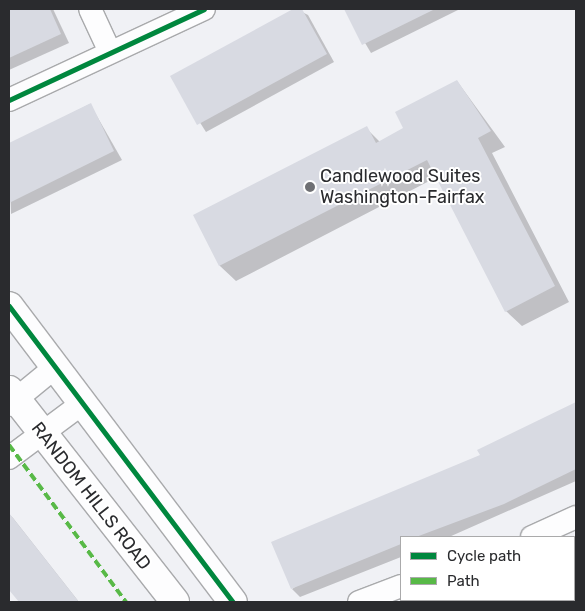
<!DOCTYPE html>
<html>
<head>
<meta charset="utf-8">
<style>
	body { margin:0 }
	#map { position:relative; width:585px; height:611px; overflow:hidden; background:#f0f1f5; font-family:Rubik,sans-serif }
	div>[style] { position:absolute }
	.shadow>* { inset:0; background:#0003 }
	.building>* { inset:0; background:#d8dae2 }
	.roads { filter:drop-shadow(1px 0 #a9aaac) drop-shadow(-1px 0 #a9aaac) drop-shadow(0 1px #a9aaac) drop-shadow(0 -1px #a9aaac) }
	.minor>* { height:22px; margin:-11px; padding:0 11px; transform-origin:11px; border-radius:11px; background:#fdfdfe }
	.tertiary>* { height:28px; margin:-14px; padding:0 14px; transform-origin:14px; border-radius:14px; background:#fdfdfe }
	.quiet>* { height:4px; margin-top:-2px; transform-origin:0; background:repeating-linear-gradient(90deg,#58b947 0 8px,transparent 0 12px) }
	.cycleway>* { height:5px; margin:-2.5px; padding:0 2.5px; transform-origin:2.5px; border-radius:2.5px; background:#00873e }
	.dots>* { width:14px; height:14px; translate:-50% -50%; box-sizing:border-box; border:2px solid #fff; border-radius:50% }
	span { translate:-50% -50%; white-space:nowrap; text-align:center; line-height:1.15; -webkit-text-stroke:4px #fff; paint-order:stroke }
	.poi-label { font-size:18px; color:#2a2b2e }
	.left { translate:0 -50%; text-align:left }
	.street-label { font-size:18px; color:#2a2b2e }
	.frame { position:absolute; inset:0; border:10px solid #2a2b2e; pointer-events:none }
	.legend { position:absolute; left:400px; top:536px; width:175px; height:65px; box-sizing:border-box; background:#fff; border:1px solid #aaaaab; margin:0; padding:6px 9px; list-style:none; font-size:15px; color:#2a2b2e }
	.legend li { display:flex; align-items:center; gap:10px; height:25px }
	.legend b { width:25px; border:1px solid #aaaaab }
</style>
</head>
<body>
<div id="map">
	<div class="shadow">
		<i style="clip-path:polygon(14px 9px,53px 9px,69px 43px,9px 70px,9px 11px)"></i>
		<i style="clip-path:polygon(296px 9px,308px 15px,334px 62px,206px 132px,171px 77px)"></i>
		<i style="clip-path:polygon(345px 9px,460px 9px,371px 53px)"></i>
		<i style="clip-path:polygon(457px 81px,505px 147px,492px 153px,569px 302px,522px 326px,506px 311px,437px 177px,236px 281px,220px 266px,195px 216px,366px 128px,380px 142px,405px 129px)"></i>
		<i style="clip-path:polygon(90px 104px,122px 160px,11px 214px,9px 145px)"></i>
		<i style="clip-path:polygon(576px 404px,576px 481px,449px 537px,401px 537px,401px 557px,300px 597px,292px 589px,481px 455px,479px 451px)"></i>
		<i style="clip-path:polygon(9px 514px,13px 518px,79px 602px,20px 602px,9px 588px)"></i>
		<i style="clip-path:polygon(576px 554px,576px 602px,533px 602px,574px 600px)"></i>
	</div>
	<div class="building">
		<i style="clip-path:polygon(9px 9px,50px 9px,61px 34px,9px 58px)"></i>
		<i style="clip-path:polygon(293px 9px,302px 9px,327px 54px,197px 125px,170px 76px)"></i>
		<i style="clip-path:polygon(344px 9px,435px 9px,362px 45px)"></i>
		<i style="clip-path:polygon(457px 80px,491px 131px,478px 138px,555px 286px,505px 312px,427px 160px,219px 266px,193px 215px,367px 126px,376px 143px,403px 128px,395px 112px)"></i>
		<i style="clip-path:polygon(91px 103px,114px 151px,9px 203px,9px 143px)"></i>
		<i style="clip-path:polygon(576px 402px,576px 469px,504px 504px,416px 537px,401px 537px,401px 544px,291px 589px,271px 542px,480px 455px,477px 450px)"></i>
		<i style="clip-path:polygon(9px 513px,79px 602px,19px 602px,9px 590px)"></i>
	</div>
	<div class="roads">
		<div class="minor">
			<i style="left:90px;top:9px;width:47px;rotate:65.1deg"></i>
			<i style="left:9px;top:100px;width:215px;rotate:-25deg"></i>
			<i style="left:9px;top:405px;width:58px;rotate:-39.4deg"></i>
			<i style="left:9px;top:458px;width:89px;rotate:-36.7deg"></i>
			<i style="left:532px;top:537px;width:48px;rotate:-24.4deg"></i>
			<i style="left:428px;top:600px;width:3px;rotate:45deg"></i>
			<i style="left:359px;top:602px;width:45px;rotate:-20.9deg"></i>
		</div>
		<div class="tertiary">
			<i style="left:9px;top:306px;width:371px;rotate:52.9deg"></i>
			<i style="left:9px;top:390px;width:269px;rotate:51.9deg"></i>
		</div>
	</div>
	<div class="quiet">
		<i style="left:9px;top:445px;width:196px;rotate:53.3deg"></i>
	</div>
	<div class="cycleway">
		<i style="left:9px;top:100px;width:215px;rotate:-25deg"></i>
		<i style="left:9px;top:306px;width:371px;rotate:52.9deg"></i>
	</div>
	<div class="dots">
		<i style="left:310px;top:187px;background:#6f7074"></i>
	</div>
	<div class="poi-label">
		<span class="left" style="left:320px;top:187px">Candlewood Suites<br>Washington-Fairfax</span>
	</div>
	<div class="street-label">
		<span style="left:91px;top:496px;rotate:52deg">RANDOM HILLS ROAD</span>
	</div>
	<div class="frame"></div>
	<ul class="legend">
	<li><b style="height:6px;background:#00873e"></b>Cycle path</li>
	<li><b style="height:6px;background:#58b947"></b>Path</li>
	</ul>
</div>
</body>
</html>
